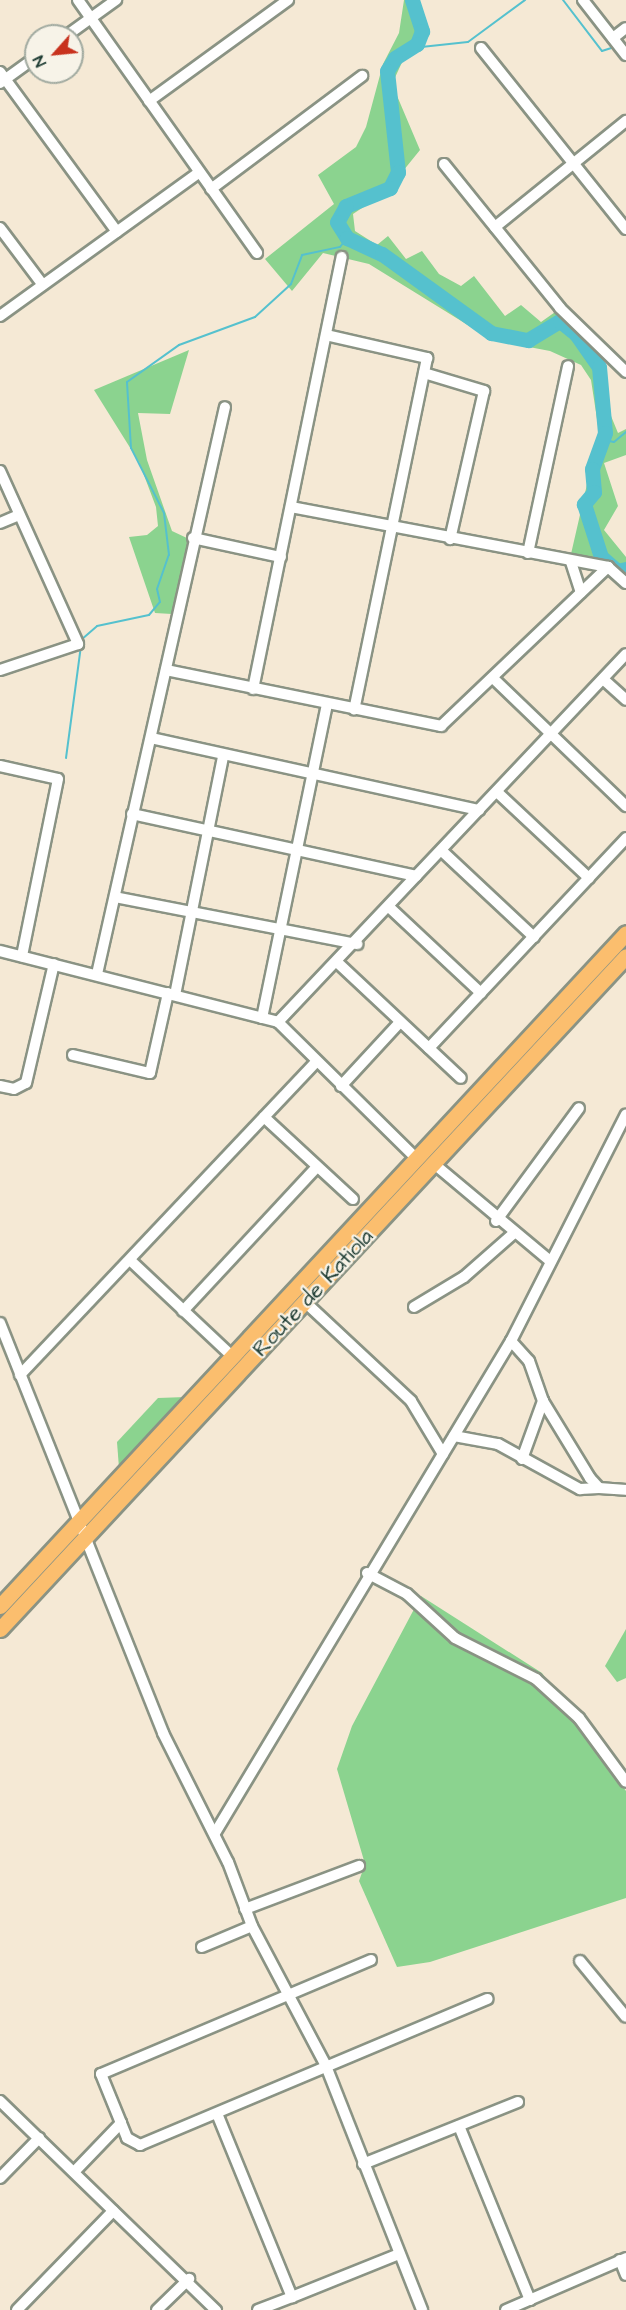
<!DOCTYPE html>
<html>
<head>
<meta charset="utf-8">
<style>
	body { margin:0 }
	#map { position:relative; width:626px; height:2310px; overflow:hidden; background:#f5e9d5; font-family:"Architects Daughter",sans-serif }
	div>[style] { position:absolute }
	.green>* { inset:0; background:#8bd38f }
	.stream>* { height:2px; margin:-1px; padding:0 1px; transform-origin:1px; border-radius:1px; background:#55c1ce }
	.river>* { height:15px; margin:-7.5px; padding:0 7.5px; transform-origin:7.5px; border-radius:7.5px; background:#55c1ce }
	.roads { filter:drop-shadow(2px 0 #8a9384) drop-shadow(-2px 0 #8a9384) drop-shadow(0 2px #8a9384) drop-shadow(0 -2px #8a9384) }
	.minor>* { height:10px; margin:-5px; padding:0 5px; transform-origin:5px; border-radius:5px; background:#fff }
	.highway>* { height:15px; margin:-7.5px; padding:0 7.5px; transform-origin:7.5px; border-radius:7.5px; background:#fbbe6e }
	span { translate:-50% -50%; white-space:nowrap; text-align:center; line-height:1.15; -webkit-text-stroke:4.5px #f7f3e8; paint-order:stroke }
	.street-label { font-size:22px; color:#1f3d34 }
	.north { position:absolute; left:24px; top:24px; width:60px; height:60px; box-sizing:border-box; background:#f7f3e8; border:2px solid #a1aaa0; border-radius:50%; rotate:243deg; font-size:16px; font-weight:700; line-height:24px; text-align:center; color:#1f3d34 }
	.north::after { content:''; display:block; margin:auto; width:21px; height:27px; background:#c8321e; clip-path:polygon(50% 0,100% 100%,50% 72%,0 100%) }
</style>
</head>
<body>
<div id="map">
	<div class="green">
		<i style="clip-path:polygon(404px 0,417px 0,423px 17px,392px 84px,420px 150px,386px 192px,353px 214px,355px 231px,377px 245px,388px 236px,406px 259px,422px 251px,439px 274px,461px 286px,474px 276px,505px 316px,521px 305px,541px 322px,558px 310px,604px 358px,611px 416px,618px 433px,626px 429px,626px 455px,604px 463px,618px 506px,604px 530px,626px 557px,626px 577px,614px 567px,571px 554px,599px 432px,591px 380px,581px 365px,550px 351px,492px 340px,369px 264px,323px 253px,292px 291px,265px 259px,334px 204px,318px 175px,356px 147px,366px 127px,383px 64px,399px 33px)"></i>
		<i style="clip-path:polygon(189px 350px,170px 414px,138px 413px,147px 460px,172px 531px,189px 539px,172px 614px,155px 613px,129px 537px,147px 535px,158px 526px,156px 507px,139px 462px,94px 390px)"></i>
		<i style="clip-path:polygon(186px 1397px,119px 1468px,117px 1442px,158px 1398px)"></i>
		<i style="clip-path:polygon(421px 1596px,542px 1673px,626px 1791px,626px 1898px,430px 1962px,397px 1967px,359px 1881px,365px 1864px,337px 1769px,352px 1726px)"></i>
		<i style="clip-path:polygon(626px 1629px,626px 1678px,617px 1682px,605px 1666px)"></i>
	</div>
	<div class="stream">
		<i style="left:563px;top:0;width:64px;rotate:52.6deg"></i>
		<i style="left:602px;top:51px;width:13px;rotate:-18deg"></i>
		<i style="left:412px;top:48px;width:56px;rotate:-6.1deg"></i>
		<i style="left:468px;top:42px;width:71px;rotate:-36.4deg"></i>
		<i style="left:605px;top:440px;width:9px;rotate:13deg"></i>
		<i style="left:614px;top:442px;width:16px;rotate:-40deg"></i>
		<i style="left:81px;top:640px;width:21px;rotate:-41deg"></i>
		<i style="left:97px;top:626px;width:53px;rotate:-11.9deg"></i>
		<i style="left:149px;top:615px;width:17px;rotate:-50deg"></i>
		<i style="left:160px;top:602px;width:13px;rotate:-103deg"></i>
		<i style="left:157px;top:589px;width:36px;rotate:-71deg"></i>
		<i style="left:169px;top:555px;width:42px;rotate:-96.8deg"></i>
		<i style="left:164px;top:513px;width:73px;rotate:-116.9deg"></i>
		<i style="left:131px;top:448px;width:66px;rotate:-93.5deg"></i>
		<i style="left:127px;top:382px;width:64px;rotate:-35.4deg"></i>
		<i style="left:179px;top:345px;width:81px;rotate:-20.2deg"></i>
		<i style="left:255px;top:317px;width:49px;rotate:-42.5deg"></i>
		<i style="left:291px;top:284px;width:31px;rotate:-69deg"></i>
		<i style="left:302px;top:255px;width:39px;rotate:-12deg"></i>
		<i style="left:340px;top:247px;width:11px;rotate:-52deg"></i>
		<i style="left:66px;top:758px;width:114px;rotate:-82.4deg"></i>
	</div>
	<div class="river">
		<i style="left:412px;top:0;width:33px;rotate:72deg"></i>
		<i style="left:422px;top:31px;width:14px;rotate:111deg"></i>
		<i style="left:417px;top:44px;width:26px;rotate:148deg"></i>
		<i style="left:395px;top:58px;width:15px;rotate:122deg"></i>
		<i style="left:387px;top:71px;width:102px;rotate:83.8deg"></i>
		<i style="left:398px;top:172px;width:18px;rotate:117deg"></i>
		<i style="left:390px;top:188px;width:48px;rotate:157.8deg"></i>
		<i style="left:346px;top:206px;width:18px;rotate:119deg"></i>
		<i style="left:337px;top:222px;width:19px;rotate:58deg"></i>
		<i style="left:347px;top:238px;width:38px;rotate:25deg"></i>
		<i style="left:382px;top:254px;width:135px;rotate:35.9deg"></i>
		<i style="left:491px;top:333px;width:38px;rotate:11deg"></i>
		<i style="left:528px;top:340px;width:37px;rotate:-31deg"></i>
		<i style="left:560px;top:321px;width:21px;rotate:39deg"></i>
		<i style="left:576px;top:334px;width:40px;rotate:55.1deg"></i>
		<i style="left:599px;top:367px;width:66px;rotate:84.8deg"></i>
		<i style="left:605px;top:433px;width:38px;rotate:110deg"></i>
		<i style="left:592px;top:469px;width:23px;rotate:85deg"></i>
		<i style="left:594px;top:492px;width:16px;rotate:130deg"></i>
		<i style="left:584px;top:504px;width:56px;rotate:72.2deg"></i>
		<i style="left:601px;top:557px;width:21px;rotate:41deg"></i>
		<i style="left:617px;top:571px;width:9px;rotate:-13deg"></i>
	</div>
	<div class="roads">
		<div class="minor">
			<i style="left:78px;top:0;width:310px;rotate:54.7deg"></i>
			<i style="left:583px;top:0;width:70px;rotate:52deg"></i>
			<i style="left:66px;top:36px;width:62px;rotate:-35.8deg"></i>
			<i style="left:613px;top:38px;width:16px;rotate:-38deg"></i>
			<i style="left:481px;top:48px;width:232px;rotate:51.3deg"></i>
			<i style="left:0;top:72px;width:198px;rotate:53.8deg"></i>
			<i style="left:0;top:83px;width:44px;rotate:-35.8deg"></i>
			<i style="left:149px;top:101px;width:172px;rotate:-36deg"></i>
			<i style="left:444px;top:164px;width:185px;rotate:51.1deg"></i>
			<i style="left:560px;top:308px;width:92px;rotate:44.1deg"></i>
			<i style="left:211px;top:189px;width:189px;rotate:-36.8deg"></i>
			<i style="left:495px;top:227px;width:169px;rotate:-39deg"></i>
			<i style="left:0;top:228px;width:71px;rotate:53deg"></i>
			<i style="left:0;top:316px;width:246px;rotate:-35.8deg"></i>
			<i style="left:326px;top:335px;width:104px;rotate:12.8deg"></i>
			<i style="left:427px;top:358px;width:359px;rotate:101.7deg"></i>
			<i style="left:424px;top:373px;width:63px;rotate:16.7deg"></i>
			<i style="left:484px;top:391px;width:152px;rotate:102.9deg"></i>
			<i style="left:0;top:471px;width:190px;rotate:65.7deg"></i>
			<i style="left:78px;top:644px;width:82px;rotate:161.6deg"></i>
			<i style="left:291px;top:507px;width:323px;rotate:10.7deg"></i>
			<i style="left:608px;top:567px;width:24px;rotate:42deg"></i>
			<i style="left:0;top:523px;width:21px;rotate:-23deg"></i>
			<i style="left:193px;top:538px;width:90px;rotate:12.2deg"></i>
			<i style="left:528px;top:553px;width:191px;rotate:-77.9deg"></i>
			<i style="left:571px;top:562px;width:32px;rotate:72deg"></i>
			<i style="left:166px;top:670px;width:281px;rotate:11.5deg"></i>
			<i style="left:441px;top:726px;width:231px;rotate:-43.6deg"></i>
			<i style="left:603px;top:679px;width:31px;rotate:42deg"></i>
			<i style="left:495px;top:680px;width:182px;rotate:43.9deg"></i>
			<i style="left:253px;top:689px;width:441px;rotate:-78.4deg"></i>
			<i style="left:151px;top:738px;width:336px;rotate:12.4deg"></i>
			<i style="left:0;top:766px;width:59px;rotate:12.6deg"></i>
			<i style="left:58px;top:779px;width:181px;rotate:101.5deg"></i>
			<i style="left:497px;top:792px;width:126px;rotate:43.1deg"></i>
			<i style="left:132px;top:814px;width:291px;rotate:12.3deg"></i>
			<i style="left:442px;top:851px;width:126px;rotate:43.1deg"></i>
			<i style="left:115px;top:897px;width:247px;rotate:11deg"></i>
			<i style="left:389px;top:907px;width:126px;rotate:43.1deg"></i>
			<i style="left:0;top:951px;width:287px;rotate:14.3deg"></i>
			<i style="left:278px;top:1022px;width:194px;rotate:44.6deg"></i>
			<i style="left:338px;top:963px;width:168px;rotate:43.1deg"></i>
			<i style="left:97px;top:974px;width:581px;rotate:-77.28deg"></i>
			<i style="left:175px;top:995px;width:244px;rotate:-78.6deg"></i>
			<i style="left:262px;top:1018px;width:320px;rotate:-78.3deg"></i>
			<i style="left:278px;top:1022px;width:506px;rotate:-46.6deg"></i>
			<i style="left:429px;top:1048px;width:288px;rotate:-46.8deg"></i>
			<i style="left:73px;top:1055px;width:79px;rotate:13.2deg"></i>
			<i style="left:150px;top:1073px;width:82px;rotate:-77.3deg"></i>
			<i style="left:0;top:1086px;width:14px;rotate:12deg"></i>
			<i style="left:14px;top:1089px;width:13px;rotate:-27deg"></i>
			<i style="left:26px;top:1083px;width:122px;rotate:-76.8deg"></i>
			<i style="left:341px;top:1086px;width:87px;rotate:-47.3deg"></i>
			<i style="left:264px;top:1117px;width:121px;rotate:42.7deg"></i>
			<i style="left:433px;top:1163px;width:151px;rotate:39.9deg"></i>
			<i style="left:496px;top:1221px;width:140px;rotate:-53.7deg"></i>
			<i style="left:130px;top:1260px;width:140px;rotate:43.3deg"></i>
			<i style="left:305px;top:1302px;width:145px;rotate:43deg"></i>
			<i style="left:411px;top:1401px;width:62px;rotate:58.9deg"></i>
			<i style="left:414px;top:1307px;width:58px;rotate:-31deg"></i>
			<i style="left:464px;top:1277px;width:67px;rotate:-41.3deg"></i>
			<i style="left:183px;top:1311px;width:195px;rotate:-47.1deg"></i>
			<i style="left:0;top:1323px;width:441px;rotate:68.3deg"></i>
			<i style="left:163px;top:1733px;width:144px;rotate:63.3deg"></i>
			<i style="left:228px;top:1862px;width:68px;rotate:69.4deg"></i>
			<i style="left:252px;top:1926px;width:158px;rotate:62.1deg"></i>
			<i style="left:326px;top:2066px;width:262px;rotate:68.5deg"></i>
			<i style="left:511px;top:1341px;width:27px;rotate:48deg"></i>
			<i style="left:529px;top:1361px;width:42px;rotate:70.7deg"></i>
			<i style="left:543px;top:1401px;width:90px;rotate:58.6deg"></i>
			<i style="left:590px;top:1478px;width:13px;rotate:48deg"></i>
			<i style="left:599px;top:1488px;width:27px;rotate:4deg"></i>
			<i style="left:20px;top:1375px;width:431px;rotate:-46.6deg"></i>
			<i style="left:454px;top:1436px;width:45px;rotate:10.3deg"></i>
			<i style="left:498px;top:1444px;width:94px;rotate:28.8deg"></i>
			<i style="left:580px;top:1489px;width:19px;rotate:-3deg"></i>
			<i style="left:522px;top:1459px;width:62px;rotate:-70.1deg"></i>
			<i style="left:367px;top:1573px;width:45px;rotate:27.7deg"></i>
			<i style="left:407px;top:1594px;width:65px;rotate:42.5deg"></i>
			<i style="left:455px;top:1638px;width:91px;rotate:26.8deg"></i>
			<i style="left:536px;top:1679px;width:58px;rotate:42.2deg"></i>
			<i style="left:579px;top:1718px;width:79px;rotate:53.7deg"></i>
			<i style="left:215px;top:1833px;width:574px;rotate:-58.97deg"></i>
			<i style="left:511px;top:1341px;width:254px;rotate:-63.1deg"></i>
			<i style="left:245px;top:1909px;width:122px;rotate:-20.7deg"></i>
			<i style="left:202px;top:1947px;width:54px;rotate:-22.8deg"></i>
			<i style="left:580px;top:1961px;width:72px;rotate:50.6deg"></i>
			<i style="left:0;top:2101px;width:301px;rotate:44.1deg"></i>
			<i style="left:218px;top:2116px;width:196px;rotate:67.8deg"></i>
			<i style="left:292px;top:2297px;width:115px;rotate:-21.9deg"></i>
			<i style="left:121px;top:2123px;width:16px;rotate:68deg"></i>
			<i style="left:127px;top:2138px;width:15px;rotate:28deg"></i>
			<i style="left:140px;top:2145px;width:377px;rotate:-22.8deg"></i>
			<i style="left:459px;top:2126px;width:188px;rotate:67.8deg"></i>
			<i style="left:363px;top:2164px;width:167px;rotate:-21.8deg"></i>
			<i style="left:74px;top:2172px;width:68px;rotate:-46.2deg"></i>
			<i style="left:121px;top:2123px;width:53px;rotate:-112.2deg"></i>
			<i style="left:101px;top:2074px;width:293px;rotate:-22.9deg"></i>
			<i style="left:0;top:2178px;width:56px;rotate:-45.7deg"></i>
			<i style="left:620px;top:2260px;width:16px;rotate:68deg"></i>
			<i style="left:17px;top:2310px;width:138px;rotate:-45.9deg"></i>
			<i style="left:157px;top:2310px;width:45px;rotate:-44.1deg"></i>
			<i style="left:258px;top:2310px;width:36px;rotate:-21deg"></i>
			<i style="left:506px;top:2310px;width:131px;rotate:-23.4deg"></i>
		</div>
		<div class="highway">
			<i style="left:0;top:1606px;width:919px;rotate:-47.07deg"></i>
			<i style="left:0;top:1629px;width:919px;rotate:-47.07deg"></i>
		</div>
	</div>
	<div class="street-label">
		<span style="left:313px;top:1293px;rotate:-47deg">Route de Katiola</span>
	</div>
	<div class="north">N</div>
</div>
</body>
</html>
